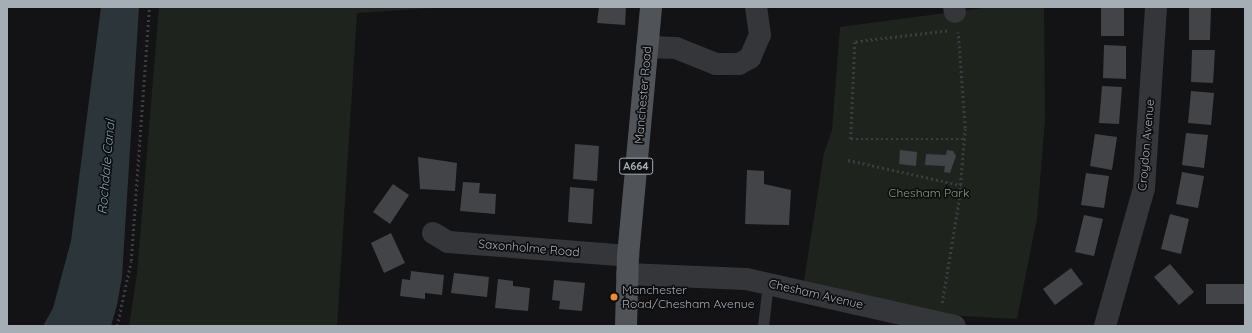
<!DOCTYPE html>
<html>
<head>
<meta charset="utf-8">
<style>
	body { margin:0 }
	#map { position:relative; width:1252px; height:333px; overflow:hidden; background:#131315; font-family:Quicksand,sans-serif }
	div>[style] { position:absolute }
	.green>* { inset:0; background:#1e241d }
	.water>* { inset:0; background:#2c363a }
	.building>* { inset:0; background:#424448 }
	.path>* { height:2.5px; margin-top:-1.25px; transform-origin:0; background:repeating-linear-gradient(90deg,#3a3d41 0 2px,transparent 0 5px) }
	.service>* { height:11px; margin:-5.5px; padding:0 5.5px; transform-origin:5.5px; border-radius:5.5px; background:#34363a }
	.minor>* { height:22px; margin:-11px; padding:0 11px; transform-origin:11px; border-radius:11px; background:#34363a }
	.primary>* { height:22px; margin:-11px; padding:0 11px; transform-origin:11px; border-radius:11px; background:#505458 }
	.dots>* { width:11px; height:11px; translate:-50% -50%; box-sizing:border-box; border:2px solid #0e0e10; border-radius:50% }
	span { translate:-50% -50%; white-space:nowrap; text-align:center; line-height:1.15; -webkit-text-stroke:3.5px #0e0e10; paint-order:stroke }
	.shield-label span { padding:1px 3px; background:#0e0e10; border:1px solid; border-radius:3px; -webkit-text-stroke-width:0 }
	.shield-label { font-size:11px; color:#a5adb5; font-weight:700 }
	.street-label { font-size:12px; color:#a5adb5 }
	.park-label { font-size:12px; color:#819f7d }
	.poi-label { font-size:12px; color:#a5adb5 }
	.left { translate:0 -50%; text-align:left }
	.water-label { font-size:13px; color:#7da1af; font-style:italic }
	.frame { position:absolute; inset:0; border:8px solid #a5adb5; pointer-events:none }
</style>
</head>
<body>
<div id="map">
	<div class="green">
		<i style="clip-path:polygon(159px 7px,449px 7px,357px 13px,337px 326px,129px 326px,137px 274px)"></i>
		<i style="clip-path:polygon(991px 7px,1044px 7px,1045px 120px,1037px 218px,1017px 319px,945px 315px,804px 281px,824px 153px,832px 130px,840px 27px)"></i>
	</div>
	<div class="water">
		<i style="clip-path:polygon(101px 7px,139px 7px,122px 277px,117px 305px,111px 326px,43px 326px,53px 308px,71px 241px)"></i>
	</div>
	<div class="building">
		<i style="clip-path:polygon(599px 7px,626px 7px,625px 25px,597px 23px)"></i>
		<i style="clip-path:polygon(1101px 7px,1124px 7px,1124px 36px,1101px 36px)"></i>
		<i style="clip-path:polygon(1189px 7px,1211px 7px,1210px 40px,1189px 40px)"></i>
		<i style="clip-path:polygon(1104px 45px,1126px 46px,1126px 79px,1103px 78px)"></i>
		<i style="clip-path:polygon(1192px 50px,1215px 50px,1213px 83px,1191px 82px)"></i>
		<i style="clip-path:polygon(1102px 86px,1122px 87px,1119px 124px,1099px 123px)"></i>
		<i style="clip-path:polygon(1191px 91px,1214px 93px,1211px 125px,1188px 123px)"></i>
		<i style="clip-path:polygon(1186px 133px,1208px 135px,1204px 168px,1182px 165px)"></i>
		<i style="clip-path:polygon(1095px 134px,1117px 137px,1112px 170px,1090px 166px)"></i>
		<i style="clip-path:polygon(575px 144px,599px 146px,597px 181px,573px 179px)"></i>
		<i style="clip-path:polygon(900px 150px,917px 152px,916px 166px,899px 164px)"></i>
		<i style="clip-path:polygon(947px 150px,953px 151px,956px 156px,950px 173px,944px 172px,945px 166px,925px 165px,926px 154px,946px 155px)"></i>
		<i style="clip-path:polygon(418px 157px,457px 163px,455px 191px,420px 189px)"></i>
		<i style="clip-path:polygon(747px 170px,764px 171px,764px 184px,791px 190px,789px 225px,745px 224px)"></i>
		<i style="clip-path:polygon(1182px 172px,1204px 176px,1198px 208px,1176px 204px)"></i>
		<i style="clip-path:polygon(1086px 173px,1109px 176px,1104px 208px,1081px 205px)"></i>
		<i style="clip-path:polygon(463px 182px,480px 183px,479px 193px,496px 194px,495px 214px,460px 211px)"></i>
		<i style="clip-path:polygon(393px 184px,409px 195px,390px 224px,373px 212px)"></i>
		<i style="clip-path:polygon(570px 187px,594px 189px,592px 224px,568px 222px)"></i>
		<i style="clip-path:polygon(1170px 214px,1189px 219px,1181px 254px,1161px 249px)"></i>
		<i style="clip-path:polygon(1084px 215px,1103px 219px,1094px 256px,1075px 252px)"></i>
		<i style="clip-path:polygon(391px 233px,405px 263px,384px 273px,371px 243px)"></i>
		<i style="clip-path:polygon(1170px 264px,1194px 292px,1179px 305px,1154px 277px)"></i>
		<i style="clip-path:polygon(1071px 268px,1083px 284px,1055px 305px,1043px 289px)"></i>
		<i style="clip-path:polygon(411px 271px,444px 275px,442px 295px,425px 293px,425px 299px,400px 296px,402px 279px,410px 280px)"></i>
		<i style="clip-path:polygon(454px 273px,489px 277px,487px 297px,451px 293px)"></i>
		<i style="clip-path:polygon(498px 279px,513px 281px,513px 286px,530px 288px,528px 311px,495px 308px)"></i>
		<i style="clip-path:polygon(554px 280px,585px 283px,582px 311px,559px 309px,560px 301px,552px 300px)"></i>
		<i style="clip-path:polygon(1206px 284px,1244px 284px,1244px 304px,1206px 304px)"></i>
	</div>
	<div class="path">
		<i style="left:947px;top:31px;width:93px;rotate:173.2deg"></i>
		<i style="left:855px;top:42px;width:97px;rotate:92.4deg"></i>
		<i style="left:851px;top:139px;width:113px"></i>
		<i style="left:848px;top:160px;width:116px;rotate:12.5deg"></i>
		<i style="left:942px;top:303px;width:104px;rotate:-80.6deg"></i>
		<i style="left:959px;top:200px;width:72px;rotate:-85.2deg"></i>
		<i style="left:965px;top:128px;width:96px;rotate:-94.2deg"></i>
		<i style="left:117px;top:326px;width:66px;rotate:-77.8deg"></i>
		<i style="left:131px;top:261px;width:255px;rotate:-85.9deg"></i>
	</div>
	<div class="service">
		<i style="left:763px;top:326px;width:43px;rotate:-83.4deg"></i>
	</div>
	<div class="minor">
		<i style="left:954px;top:7px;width:5px;rotate:79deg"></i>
		<i style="left:647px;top:47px;width:29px;rotate:2deg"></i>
		<i style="left:676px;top:48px;width:43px;rotate:21.8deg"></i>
		<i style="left:716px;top:64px;width:23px"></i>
		<i style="left:739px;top:64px;width:13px;rotate:-29deg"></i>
		<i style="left:750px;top:58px;width:25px;rotate:-67deg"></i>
		<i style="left:760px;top:35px;width:28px;rotate:-98deg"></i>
		<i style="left:433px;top:233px;width:17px;rotate:31deg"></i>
		<i style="left:448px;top:242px;width:181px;rotate:4.4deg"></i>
		<i style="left:627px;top:274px;width:119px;rotate:2.4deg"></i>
		<i style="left:746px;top:279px;width:214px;rotate:12.7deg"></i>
		<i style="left:1105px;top:326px;width:143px;rotate:-74.2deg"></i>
		<i style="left:1144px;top:188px;width:181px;rotate:-86.2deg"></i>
	</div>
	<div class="primary">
		<i style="left:626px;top:326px;width:70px;rotate:-88.4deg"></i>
		<i style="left:628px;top:256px;width:250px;rotate:-84.7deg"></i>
	</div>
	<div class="dots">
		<i style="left:614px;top:297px;background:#eb8d35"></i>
	</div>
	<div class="shield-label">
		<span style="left:636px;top:166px">A664</span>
	</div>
	<div class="street-label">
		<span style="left:643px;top:95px;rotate:-85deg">Manchester Road</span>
		<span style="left:1146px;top:145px;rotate:-85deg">Croydon Avenue</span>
		<span style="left:529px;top:248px;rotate:5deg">Saxonholme Road</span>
		<span style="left:816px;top:294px;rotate:13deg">Chesham Avenue</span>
	</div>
	<div class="park-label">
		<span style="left:929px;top:193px">Chesham Park</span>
	</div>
	<div class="poi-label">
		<span class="left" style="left:622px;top:297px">Manchester<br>Road/Chesham Avenue</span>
	</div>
	<div class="water-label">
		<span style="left:106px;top:167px;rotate:-85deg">Rochdale Canal</span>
	</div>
	<div class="frame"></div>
</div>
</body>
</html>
